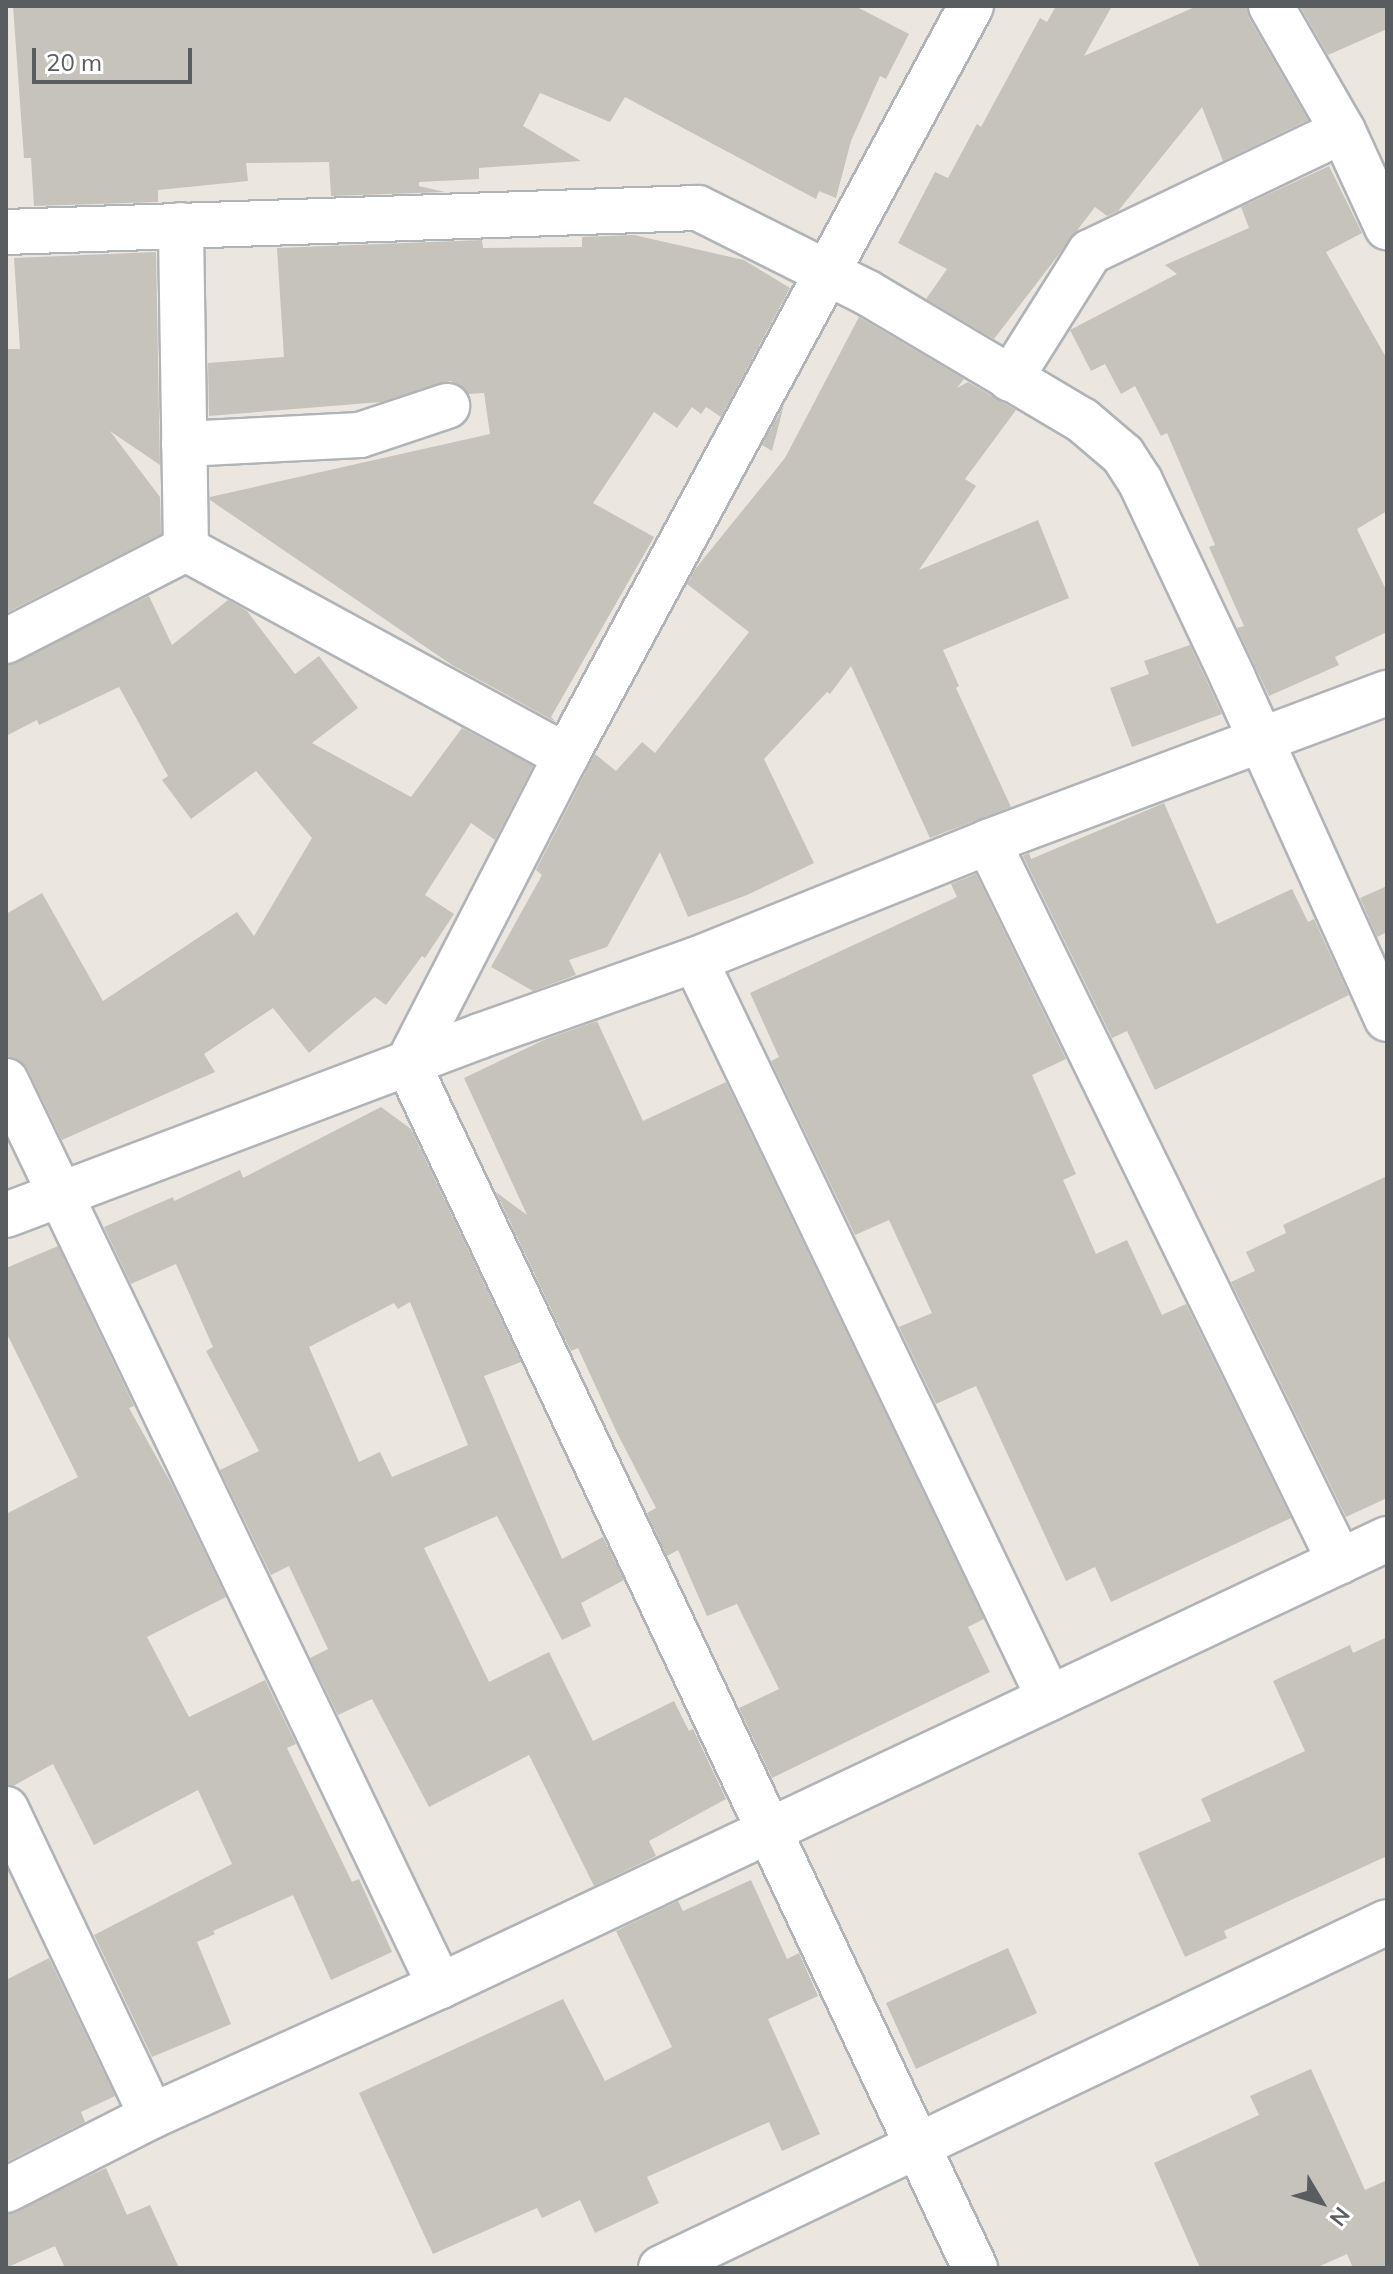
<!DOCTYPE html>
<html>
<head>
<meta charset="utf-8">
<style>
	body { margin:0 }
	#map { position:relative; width:1393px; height:2274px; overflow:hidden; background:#ebe7e0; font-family:Mulish,sans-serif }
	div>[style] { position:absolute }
	.building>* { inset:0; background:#c6c2bc }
	.roads { filter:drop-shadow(2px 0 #b1b4b7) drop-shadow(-2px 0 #b1b4b7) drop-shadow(0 2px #b1b4b7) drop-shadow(0 -2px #b1b4b7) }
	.minor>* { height:44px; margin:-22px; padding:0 22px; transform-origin:22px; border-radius:22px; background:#fff }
	.tertiary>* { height:44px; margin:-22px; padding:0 22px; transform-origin:22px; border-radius:22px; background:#fff }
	span { translate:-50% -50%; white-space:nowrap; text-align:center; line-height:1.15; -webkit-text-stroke:6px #fff; paint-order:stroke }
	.frame { position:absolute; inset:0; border:8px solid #595d60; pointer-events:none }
	.north { position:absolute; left:1281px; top:2162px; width:80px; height:80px; -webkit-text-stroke:6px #fff; paint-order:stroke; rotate:128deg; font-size:22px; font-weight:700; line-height:32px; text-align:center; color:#595d60 }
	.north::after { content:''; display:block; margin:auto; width:28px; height:36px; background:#595d60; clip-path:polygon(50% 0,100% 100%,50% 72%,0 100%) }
	.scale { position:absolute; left:32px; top:48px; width:160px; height:36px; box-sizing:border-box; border:4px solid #595d60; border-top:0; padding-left:10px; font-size:24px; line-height:28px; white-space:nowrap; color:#595d60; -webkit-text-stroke:6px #fff; paint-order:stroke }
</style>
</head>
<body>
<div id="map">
	<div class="building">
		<i style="clip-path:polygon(13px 6px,855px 6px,909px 34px,886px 79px,880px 76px,851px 141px,836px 198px,819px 191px,816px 199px,625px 97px,610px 122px,540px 93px,523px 126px,581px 161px,479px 168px,479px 179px,419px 182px,419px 186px,445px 192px,331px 196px,329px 162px,246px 163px,248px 181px,158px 190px,158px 202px,34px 206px,31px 158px,24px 158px)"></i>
		<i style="clip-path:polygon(1056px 6px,1112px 6px,1084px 56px,1197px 6px,1246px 6px,1249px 18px,1308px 120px,1223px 161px,1202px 107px,1118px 211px,1107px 216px,1095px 207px,994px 339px,926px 299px,947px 269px,898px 243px,935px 172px,948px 178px,977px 124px,981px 127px,1040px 18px,1047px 22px)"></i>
		<i style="clip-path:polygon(1300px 6px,1387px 6px,1387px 29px,1328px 55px)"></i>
		<i style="clip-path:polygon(1329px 166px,1362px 233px,1326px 252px,1387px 359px,1387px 511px,1357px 529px,1387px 592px,1387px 632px,1335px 657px,1339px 665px,1269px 696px,1237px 628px,1244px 626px,1209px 547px,1215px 545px,1167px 433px,1161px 436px,1135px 386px,1121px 394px,1105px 364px,1091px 371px,1070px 330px,1177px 274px,1165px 265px,1249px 228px,1241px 207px)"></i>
		<i style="clip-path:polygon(634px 235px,744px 260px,790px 288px,721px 417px,706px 407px,701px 414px,692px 407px,677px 428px,654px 412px,593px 503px,654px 537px,551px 717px,556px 722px,452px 665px,210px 500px,210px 497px,490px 434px,484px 393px,468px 394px,451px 381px,381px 402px,209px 416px,208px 363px,284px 357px,277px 248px,482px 240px,483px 248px,582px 247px,582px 237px)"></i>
		<i style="clip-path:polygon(156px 252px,160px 465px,110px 431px,160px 497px,161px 534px,6px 613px,6px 349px,20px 349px,14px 258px)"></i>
		<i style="clip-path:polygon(859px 317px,964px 379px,957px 388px,968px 382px,1016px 410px,965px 479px,976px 486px,919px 570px,1038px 520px,1069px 598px,943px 650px,959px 686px,956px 688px,1011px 807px,930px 838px,851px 666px,830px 694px,827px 692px,764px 759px,814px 863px,747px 895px,688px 917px,660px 852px,607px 947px,569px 960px,576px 975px,533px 991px,491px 967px,542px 875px,536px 870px,595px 754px,616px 771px,642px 742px,655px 753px,749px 632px,687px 584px,696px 568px,785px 458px)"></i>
		<i style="clip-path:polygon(784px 405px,772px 451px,762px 445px)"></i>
		<i style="clip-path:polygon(149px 596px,172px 645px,228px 600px,247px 611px,295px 674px,319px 656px,358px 708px,312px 743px,411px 797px,462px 728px,533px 766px,495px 840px,471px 823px,425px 895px,454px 914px,425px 958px,422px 956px,386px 1005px,375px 997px,309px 1053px,273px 1008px,204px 1054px,215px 1072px,62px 1140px,28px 1070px,19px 1060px,6px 1056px,6px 914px,42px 893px,103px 1001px,237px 912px,254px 936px,312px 838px,256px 771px,191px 819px,162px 780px,168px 776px,119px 687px,39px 725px,37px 720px,6px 736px,6px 666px)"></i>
		<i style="clip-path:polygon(1190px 645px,1222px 714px,1132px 747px,1110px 688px,1149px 674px,1144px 661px)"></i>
		<i style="clip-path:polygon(1164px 803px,1217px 924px,1292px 889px,1308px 922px,1314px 919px,1349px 995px,1155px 1090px,1127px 1031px,1112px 1038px,1023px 856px,1029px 853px,1031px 859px)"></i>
		<i style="clip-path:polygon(976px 874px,1066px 1059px,1032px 1075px,1076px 1174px,1063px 1180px,1096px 1254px,1127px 1240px,1162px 1315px,1186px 1304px,1291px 1518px,1111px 1602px,1095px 1567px,1066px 1581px,976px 1386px,936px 1404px,899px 1327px,932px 1313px,889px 1220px,855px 1235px,771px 1061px,779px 1057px,750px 993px,957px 897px,951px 884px)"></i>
		<i style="clip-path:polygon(1387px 886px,1387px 932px,1377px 937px,1360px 898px)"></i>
		<i style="clip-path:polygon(597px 1021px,643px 1121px,726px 1082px,984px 1619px,968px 1627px,990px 1672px,772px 1778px,739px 1708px,779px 1689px,737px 1604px,707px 1616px,678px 1550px,667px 1556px,647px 1513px,656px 1508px,618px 1435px,578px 1348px,571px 1351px,567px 1343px,496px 1192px,527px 1215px,464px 1078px,546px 1039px)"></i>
		<i style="clip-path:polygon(evenodd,381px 1107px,411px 1129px,521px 1362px,484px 1376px,562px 1559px,603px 1537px,624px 1580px,581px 1603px,591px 1626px,562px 1640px,497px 1516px,424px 1548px,489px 1682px,549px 1652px,593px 1741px,674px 1701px,689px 1731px,693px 1729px,726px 1799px,649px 1841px,656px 1856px,594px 1886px,529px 1755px,429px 1807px,372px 1699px,338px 1715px,310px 1658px,328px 1649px,289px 1566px,271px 1575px,220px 1470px,259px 1451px,206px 1351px,213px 1347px,176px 1264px,131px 1284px,104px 1227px,173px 1197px,174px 1201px,240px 1170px,243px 1178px,381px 1107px,410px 1302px,468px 1445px,392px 1477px,380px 1452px,359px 1462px,309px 1347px,394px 1303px,398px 1309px,410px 1302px)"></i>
		<i style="clip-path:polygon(1387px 1176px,1387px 1498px,1346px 1517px,1231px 1282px,1255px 1271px,1246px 1252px,1286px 1233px,1283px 1225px)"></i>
		<i style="clip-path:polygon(58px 1246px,134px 1406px,129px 1408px,172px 1485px,226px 1597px,147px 1637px,189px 1717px,265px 1680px,296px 1744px,287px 1748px,352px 1882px,359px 1879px,392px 1952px,331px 1980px,293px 1895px,213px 1931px,215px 1934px,197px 1942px,231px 2024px,152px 2057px,94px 1935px,232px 1864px,198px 1790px,94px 1845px,53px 1764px,13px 1786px,6px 1784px,6px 1514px,78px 1477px,6px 1332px,6px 1268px)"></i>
		<i style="clip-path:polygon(1387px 1637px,1387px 1856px,1224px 1931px,1227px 1938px,1185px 1957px,1138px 1853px,1211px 1821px,1201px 1799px,1305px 1751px,1273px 1681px,1350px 1645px,1353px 1653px)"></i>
		<i style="clip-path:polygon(751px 1880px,787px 1959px,799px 1953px,818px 1996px,768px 2019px,820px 2134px,782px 2151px,769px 2122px,647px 2177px,659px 2203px,595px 2233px,580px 2200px,542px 2218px,537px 2208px,433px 2254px,359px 2093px,563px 1999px,605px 2081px,672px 2047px,616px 1931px,678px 1901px,683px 1911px)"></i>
		<i style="clip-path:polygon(1008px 1948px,1037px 2013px,916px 2069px,886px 2003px)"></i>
		<i style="clip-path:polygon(49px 1958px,115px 2096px,81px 2112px,85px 2122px,6px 2162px,6px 1980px)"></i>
		<i style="clip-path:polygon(1311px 2069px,1365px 2190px,1387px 2180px,1387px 2268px,1353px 2268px,1347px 2254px,1316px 2268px,1200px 2268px,1154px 2163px,1259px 2115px,1250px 2096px)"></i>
		<i style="clip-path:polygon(106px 2168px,127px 2215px,150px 2205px,179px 2268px,65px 2268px,55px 2246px,6px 2268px,6px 2215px)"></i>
	</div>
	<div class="roads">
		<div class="minor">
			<i style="left:971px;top:6px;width:852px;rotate:118.37deg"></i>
			<i style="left:566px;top:756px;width:346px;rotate:117.2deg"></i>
			<i style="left:408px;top:1064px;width:1331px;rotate:64.78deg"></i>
			<i style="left:1271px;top:6px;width:144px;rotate:60.1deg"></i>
			<i style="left:1343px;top:131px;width:106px;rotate:65.4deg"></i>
			<i style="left:6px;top:232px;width:692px;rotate:-1.99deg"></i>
			<i style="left:698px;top:208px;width:188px;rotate:26.6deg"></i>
			<i style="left:866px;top:292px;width:251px;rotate:30.7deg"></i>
			<i style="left:1082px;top:420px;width:54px;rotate:40.5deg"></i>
			<i style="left:1123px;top:455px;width:31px;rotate:57deg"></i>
			<i style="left:1140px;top:481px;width:218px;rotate:64.7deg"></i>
			<i style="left:1233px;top:678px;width:374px;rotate:65.7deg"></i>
			<i style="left:1010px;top:379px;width:150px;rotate:-57.8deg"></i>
			<i style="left:1090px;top:252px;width:280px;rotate:-25.6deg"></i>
			<i style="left:184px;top:444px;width:176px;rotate:-2.9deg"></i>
			<i style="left:360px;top:435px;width:92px;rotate:-18.4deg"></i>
			<i style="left:186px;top:549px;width:433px;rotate:28.6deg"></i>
			<i style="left:6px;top:641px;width:202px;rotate:-27.1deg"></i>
			<i style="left:186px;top:549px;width:324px;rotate:-90.9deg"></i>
			<i style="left:988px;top:842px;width:801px;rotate:63.95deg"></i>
			<i style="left:695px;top:960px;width:819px;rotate:64.37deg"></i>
			<i style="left:6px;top:1081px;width:1004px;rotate:64.38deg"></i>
			<i style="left:6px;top:1215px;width:507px;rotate:-20.69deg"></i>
			<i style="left:480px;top:1036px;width:228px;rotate:-19.5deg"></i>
			<i style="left:695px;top:960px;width:316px;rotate:-21.9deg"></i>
			<i style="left:988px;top:842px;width:426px;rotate:-20.5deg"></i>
			<i style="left:6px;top:1809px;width:340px;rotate:64.6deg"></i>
			<i style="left:6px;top:2190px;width:164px;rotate:-26.9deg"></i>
			<i style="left:152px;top:2116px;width:316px;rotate:-24.3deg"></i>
			<i style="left:440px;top:1986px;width:1047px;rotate:-25.27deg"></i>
		</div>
		<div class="tertiary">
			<i style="left:661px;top:2268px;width:804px;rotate:-25.48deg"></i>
		</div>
	</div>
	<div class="frame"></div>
	<div class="north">N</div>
	<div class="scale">20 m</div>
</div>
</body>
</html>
